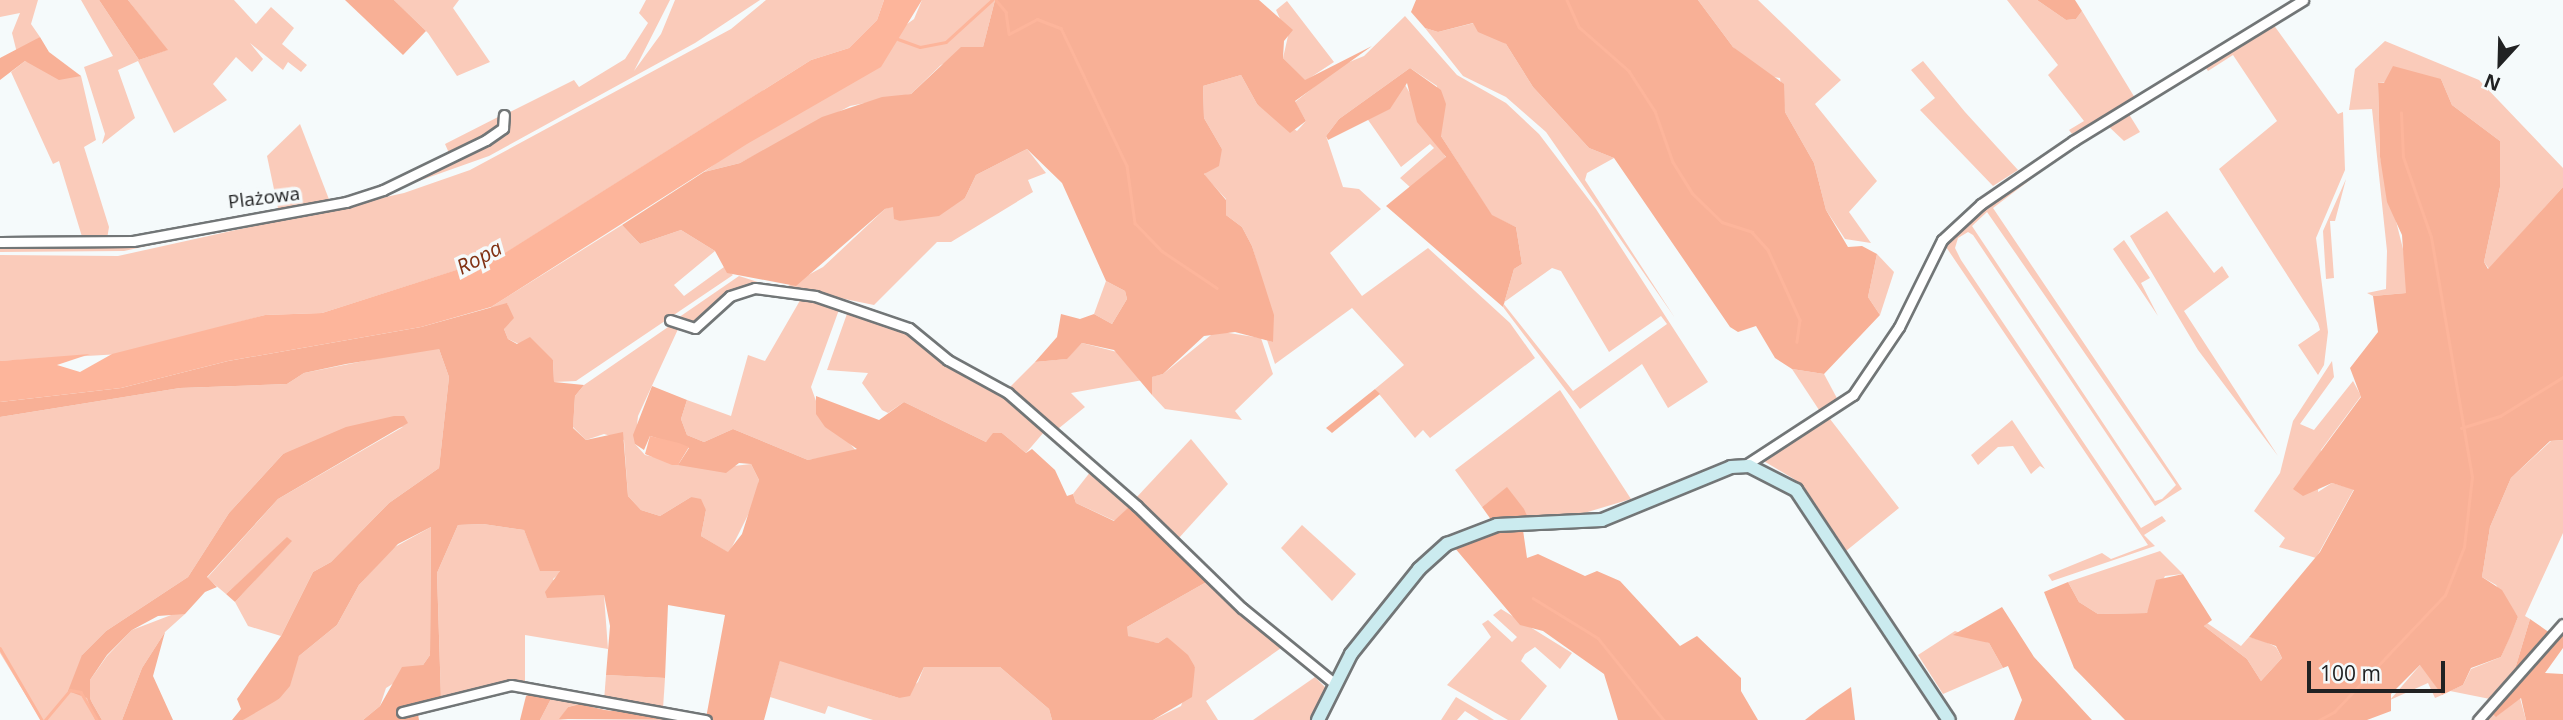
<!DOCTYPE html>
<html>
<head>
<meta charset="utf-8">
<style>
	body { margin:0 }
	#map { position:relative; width:2563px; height:720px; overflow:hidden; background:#f5fafb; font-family:"Open Sans",sans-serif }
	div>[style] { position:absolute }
	.green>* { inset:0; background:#facbba }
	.forest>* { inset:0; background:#f8b096 }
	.water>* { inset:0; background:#fdb59b }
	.stream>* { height:2.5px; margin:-1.25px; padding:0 1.25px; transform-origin:1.25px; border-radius:1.25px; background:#fdb59b }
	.roads { filter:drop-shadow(2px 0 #727677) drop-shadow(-2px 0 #727677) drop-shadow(0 2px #727677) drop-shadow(0 -2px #727677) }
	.street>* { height:9px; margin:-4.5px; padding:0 4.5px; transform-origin:4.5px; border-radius:4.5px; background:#fff }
	.secondary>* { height:12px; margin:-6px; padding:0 6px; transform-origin:6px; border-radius:6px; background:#cbebef }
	span { translate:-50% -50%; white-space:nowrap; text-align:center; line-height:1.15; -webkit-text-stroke:7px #f5fafb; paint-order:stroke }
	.street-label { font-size:19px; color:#212223 }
	.water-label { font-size:21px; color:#813214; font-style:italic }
	.north { position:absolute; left:2465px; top:28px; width:70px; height:70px; -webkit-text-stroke:5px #f5fafb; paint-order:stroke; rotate:202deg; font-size:19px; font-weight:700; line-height:28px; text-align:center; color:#212223 }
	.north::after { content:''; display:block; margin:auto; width:24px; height:32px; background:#212223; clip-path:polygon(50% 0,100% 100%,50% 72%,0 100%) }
	.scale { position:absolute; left:2307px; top:661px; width:138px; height:32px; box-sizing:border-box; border:4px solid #212223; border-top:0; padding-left:9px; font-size:21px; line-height:24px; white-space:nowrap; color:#212223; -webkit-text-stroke:5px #f5fafb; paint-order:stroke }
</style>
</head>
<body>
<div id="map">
	<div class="green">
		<i style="clip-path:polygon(0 0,38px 0,31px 24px,40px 37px,22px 51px,17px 53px,12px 33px,20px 13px,0 17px)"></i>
		<i style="clip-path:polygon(81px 0,99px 0,139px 60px,167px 50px,128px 0,234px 0,256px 24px,271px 7px,294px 28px,282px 44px,307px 65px,301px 72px,288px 62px,283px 70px,250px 43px,263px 59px,252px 72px,236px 57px,213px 84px,227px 100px,174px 133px,138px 61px,118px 70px,135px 118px,102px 144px,105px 134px,84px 67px,113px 56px)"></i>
		<i style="clip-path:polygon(394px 0,459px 0,453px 8px,490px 62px,457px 76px,428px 33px)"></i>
		<i style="clip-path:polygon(646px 0,670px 0,634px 71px,661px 34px,675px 0,760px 0,695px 43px,489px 156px,396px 189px,494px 139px,506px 114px,574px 80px,579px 87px,625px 59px,648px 23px,639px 13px)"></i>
		<i style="clip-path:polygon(766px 0,884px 0,877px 20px,849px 48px,811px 60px,501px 256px,322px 313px,265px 315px,121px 354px,0 361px,0 255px,118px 256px,404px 193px,470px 170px,731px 29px)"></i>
		<i style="clip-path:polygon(922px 0,995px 0,983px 47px,941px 65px,911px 94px,850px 106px,740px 163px,704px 172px,914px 19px)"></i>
		<i style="clip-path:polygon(1698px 0,1758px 0,1841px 80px,1815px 104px,1877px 181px,1849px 212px,1871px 243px,1845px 239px,1826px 210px,1814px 163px,1785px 112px,1780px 78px,1766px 76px,1733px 47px)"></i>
		<i style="clip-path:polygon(2007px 0,2037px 0,2066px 20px,2076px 19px,2082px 11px,2135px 98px,2072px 134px,2069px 130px,2084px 121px,2048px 75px,2058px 65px)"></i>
		<i style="clip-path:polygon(1287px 1px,1334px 62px,1305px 81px,1283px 58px,1288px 36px,1276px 10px)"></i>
		<i style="clip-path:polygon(evenodd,1405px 16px,1457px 75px,1506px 103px,1539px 134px,1596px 209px,1708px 382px,1668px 408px,1642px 364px,1580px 409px,1503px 307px,1514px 269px,1522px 264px,1516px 227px,1492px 216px,1441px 136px,1437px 86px,1410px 68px,1339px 119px,1326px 136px,1343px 187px,1359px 189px,1381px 209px,1330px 253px,1362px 296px,1428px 248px,1510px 323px,1535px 358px,1430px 438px,1423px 430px,1415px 438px,1375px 389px,1404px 365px,1352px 308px,1275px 364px,1267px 340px,1273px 342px,1268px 301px,1252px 246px,1242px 227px,1226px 215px,1226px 199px,1204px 175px,1222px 149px,1204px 118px,1203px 86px,1241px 75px,1257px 104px,1297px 131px,1306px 121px,1295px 102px,1342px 65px,1364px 56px,1405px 16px,1552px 268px,1561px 271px,1609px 352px,1661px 316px,1667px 324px,1573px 391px,1503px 303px,1552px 268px)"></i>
		<i style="clip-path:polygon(1474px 23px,1506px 44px,1533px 87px,1589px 148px,1614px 158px,1587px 173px,1585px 180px,1675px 318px,1546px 132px,1506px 97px,1463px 76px,1425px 28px,1438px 32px)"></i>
		<i style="clip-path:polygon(2273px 24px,2338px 114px,2343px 112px,2345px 170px,2316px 238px,2328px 332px,2324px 365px,2318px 375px,2298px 345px,2320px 330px,2318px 323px,2219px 169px,2277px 121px,2233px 55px,2208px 71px,2204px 65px)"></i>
		<i style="clip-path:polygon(2385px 41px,2479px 80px,2563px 168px,2563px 187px,2489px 269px,2484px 262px,2500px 187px,2500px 141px,2452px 105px,2441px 79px,2378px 83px,2380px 157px,2408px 269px,2406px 293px,2373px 296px,2367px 293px,2386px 289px,2387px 251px,2372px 109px,2349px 110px,2355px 69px)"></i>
		<i style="clip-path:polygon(25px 61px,81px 76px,96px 140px,84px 147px,109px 227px,107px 239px,83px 240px,59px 161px,53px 164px,11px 72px)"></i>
		<i style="clip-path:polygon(1923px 61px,1965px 112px,2018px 170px,1993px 186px,1920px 110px,1935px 98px,1911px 70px)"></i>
		<i style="clip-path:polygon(1403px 81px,1446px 158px,1411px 188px,1400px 178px,1434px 148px,1430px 144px,1401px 167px,1366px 117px,1386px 110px)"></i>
		<i style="clip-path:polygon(2127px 111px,2140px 132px,2124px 141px,2106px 124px)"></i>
		<i style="clip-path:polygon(502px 115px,500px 128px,434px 161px,449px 153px,445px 144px)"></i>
		<i style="clip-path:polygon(300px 124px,330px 202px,279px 213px,267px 156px)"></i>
		<i style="clip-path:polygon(1027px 149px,1046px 173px,1028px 180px,1033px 192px,951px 242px,937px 242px,874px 305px,786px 287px,823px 267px,885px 209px,893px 206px,900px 221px,965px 198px,976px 175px)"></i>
		<i style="clip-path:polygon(evenodd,2026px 174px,2030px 180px,1993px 208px,2182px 489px,2155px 506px,1973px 235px,1968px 232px,1958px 238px,1955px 248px,1961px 260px,2141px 528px,2162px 516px,2166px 521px,2144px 535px,2155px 546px,2052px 581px,2048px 575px,2102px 553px,2111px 559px,2148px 545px,1944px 244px,1974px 212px,2026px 174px,1987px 212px,2176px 485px,2162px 499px,2155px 501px,1972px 226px,1987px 212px)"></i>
		<i style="clip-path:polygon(2346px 179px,2335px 221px,2330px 221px,2334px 278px,2326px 279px,2323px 231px)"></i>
		<i style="clip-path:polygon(2167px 211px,2214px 273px,2222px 266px,2229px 277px,2184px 311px,2278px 456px,2198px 350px,2130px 236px)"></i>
		<i style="clip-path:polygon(282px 217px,124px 251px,0 252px,0 245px,85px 245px)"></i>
		<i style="clip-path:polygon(622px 225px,640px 244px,681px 230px,715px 251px,674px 285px,684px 296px,724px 267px,733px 275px,576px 381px,554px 382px,553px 360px,508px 339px,504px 329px,508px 304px,491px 311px,491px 307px)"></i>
		<i style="clip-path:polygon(2124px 240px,2150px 278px,2141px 283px,2158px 316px,2113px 249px)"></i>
		<i style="clip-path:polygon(1877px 254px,1894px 272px,1880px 315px,1868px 297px)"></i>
		<i style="clip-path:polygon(739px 276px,761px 283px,730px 293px,693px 325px,675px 320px)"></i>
		<i style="clip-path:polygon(1106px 281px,1125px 291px,1127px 299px,1112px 324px,1094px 314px)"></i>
		<i style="clip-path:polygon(802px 297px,840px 307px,811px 387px,825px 426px,842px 434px,857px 452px,808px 460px,733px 429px,704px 442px,687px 435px,681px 419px,687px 400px,731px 416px,748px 355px,765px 361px)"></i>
		<i style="clip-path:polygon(848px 311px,910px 334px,959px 371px,1008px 396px,1044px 432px,1026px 453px,1002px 433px,986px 442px,904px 402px,888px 413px,882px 410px,862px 383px,868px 373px,827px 370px)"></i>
		<i style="clip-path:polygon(671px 325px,679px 327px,638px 416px,635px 444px,645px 455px,707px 469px,751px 464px,759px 480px,755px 501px,729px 553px,701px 536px,706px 510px,691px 497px,660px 516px,641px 510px,628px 496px,624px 440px,604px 434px,586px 440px,573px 427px,575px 396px,584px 385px)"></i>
		<i style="clip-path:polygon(1216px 331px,1261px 338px,1273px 374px,1235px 411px,1242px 420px,1165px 409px,1152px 395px,1151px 377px,1163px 374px)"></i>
		<i style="clip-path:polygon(1082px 343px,1121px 353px,1143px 380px,1071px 393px,1085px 407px,1053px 433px,1010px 387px,1035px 362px,1066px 359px)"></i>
		<i style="clip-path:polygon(429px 348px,439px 349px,449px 377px,439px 468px,389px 503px,331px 562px,313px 572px,281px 636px,248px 626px,235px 602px,291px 541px,287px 538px,226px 594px,207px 578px,278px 499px,403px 427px,283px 454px,229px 513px,188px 577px,106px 631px,82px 655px,95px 720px,41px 720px,0 653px,0 417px,180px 388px,287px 384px,304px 373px)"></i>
		<i style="clip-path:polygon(2332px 361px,2334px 377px,2300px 424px,2314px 430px,2353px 381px,2361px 396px,2321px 450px,2318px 492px,2332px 483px,2354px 489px,2316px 558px,2279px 547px,2285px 538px,2254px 511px,2280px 473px,2293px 421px)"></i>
		<i style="clip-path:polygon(1792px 369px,1824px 374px,1839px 402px,1821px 413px)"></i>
		<i style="clip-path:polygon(1560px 390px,1631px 499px,1581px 514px,1528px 518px,1507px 488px,1482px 507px,1455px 470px)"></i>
		<i style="clip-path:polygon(1830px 419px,1899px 508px,1846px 551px,1794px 479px,1762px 460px,1781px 444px)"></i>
		<i style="clip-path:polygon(2012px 420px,2045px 469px,2040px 466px,2031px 474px,2013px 446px,1998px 447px,1978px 465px,1971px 455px)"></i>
		<i style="clip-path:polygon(1191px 439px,1228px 484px,1178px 539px,1135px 499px)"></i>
		<i style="clip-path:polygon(2563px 440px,2563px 533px,2525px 616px,2530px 619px,2512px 679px,2495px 700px,2450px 691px,2463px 685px,2471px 669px,2501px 657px,2518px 617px,2496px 585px,2482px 577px,2490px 527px,2511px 478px,2551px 441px)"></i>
		<i style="clip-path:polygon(1091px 471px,1132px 504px,1115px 521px,1076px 503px,1073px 494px)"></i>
		<i style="clip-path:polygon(483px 524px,524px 530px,536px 559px,561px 572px,553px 579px,562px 596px,604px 595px,608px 649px,525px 635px,525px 683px,441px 699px,437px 573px,458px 525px)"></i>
		<i style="clip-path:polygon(1302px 525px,1356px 574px,1332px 601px,1281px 548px)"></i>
		<i style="clip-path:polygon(431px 527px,430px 655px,423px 665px,386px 688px,380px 706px,363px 720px,243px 720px,247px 713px,279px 699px,299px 656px,337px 625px,359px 585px,393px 548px)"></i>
		<i style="clip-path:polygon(2160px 551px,2183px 574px,2165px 576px,2147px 613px,2098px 614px,2079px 602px,2068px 582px)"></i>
		<i style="clip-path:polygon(1210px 580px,1284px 646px,1206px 701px,1218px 720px,1153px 720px,1181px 706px,1195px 667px,1167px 637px,1158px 643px,1137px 639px,1127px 636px,1127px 627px)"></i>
		<i style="clip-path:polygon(1501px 609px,1572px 653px,1560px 669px,1535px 647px,1525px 654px,1521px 661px,1547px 686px,1520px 720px,1508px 720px,1447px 685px,1491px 637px,1482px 624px,1488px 620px,1512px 642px,1517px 637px,1493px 615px)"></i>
		<i style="clip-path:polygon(179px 612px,185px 614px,165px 632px,142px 668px,122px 720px,102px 720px,90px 699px,90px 680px,107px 656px,132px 630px)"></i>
		<i style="clip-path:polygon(2207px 623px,2241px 646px,2249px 637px,2264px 641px,2276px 647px,2282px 658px,2261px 681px,2247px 659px,2204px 626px)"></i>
		<i style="clip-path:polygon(1955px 631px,1989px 643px,2003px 668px,1943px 694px,1918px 655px)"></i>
		<i style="clip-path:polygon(780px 660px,899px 698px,918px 682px,924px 667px,1000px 667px,1049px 709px,1052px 720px,873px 720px,828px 706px,825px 714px,770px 697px)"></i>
		<i style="clip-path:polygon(2421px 664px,2442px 695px,2435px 698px,2428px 683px,2390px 700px)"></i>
		<i style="clip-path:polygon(606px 675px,665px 678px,663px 709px,604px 701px)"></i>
		<i style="clip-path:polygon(1315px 677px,1326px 688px,1310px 720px,1253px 720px)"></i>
		<i style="clip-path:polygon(553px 695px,579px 704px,568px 707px,560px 719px,568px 720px,540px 720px)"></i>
		<i style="clip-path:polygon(1456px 697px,1488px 716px,1494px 720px,1479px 720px,1465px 711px,1457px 720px,1441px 720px)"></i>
		<i style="clip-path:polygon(2520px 698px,2526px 720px,2478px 720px,2489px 710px,2497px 716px)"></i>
	</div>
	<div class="forest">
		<i style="clip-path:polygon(99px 0,128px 0,168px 50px,139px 60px)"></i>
		<i style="clip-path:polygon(345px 0,394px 0,426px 31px,403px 55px)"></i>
		<i style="clip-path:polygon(995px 0,1259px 0,1293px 30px,1284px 41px,1283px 58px,1305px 80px,1372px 46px,1295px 101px,1306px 121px,1290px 133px,1257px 104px,1241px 75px,1203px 86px,1204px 118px,1222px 149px,1219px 166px,1204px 174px,1226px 200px,1226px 215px,1242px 227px,1252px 246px,1274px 315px,1273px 342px,1235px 332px,1204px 336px,1163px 374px,1152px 377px,1152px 395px,1114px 350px,1082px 343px,1067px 359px,1035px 362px,1057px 337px,1061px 314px,1080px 319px,1094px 314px,1112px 324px,1127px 299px,1125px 291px,1106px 281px,1062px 183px,1027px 149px,976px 175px,965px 198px,939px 216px,900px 221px,894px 219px,893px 207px,885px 209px,796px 286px,727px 273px,715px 251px,681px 230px,640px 244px,622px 225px,704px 172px,740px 163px,822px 117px,882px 97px,911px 94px,961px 47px,983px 47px)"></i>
		<i style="clip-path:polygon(1416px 0,1698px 0,1733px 47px,1784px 84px,1785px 112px,1814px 163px,1826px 210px,1848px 247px,1862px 246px,1877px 254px,1868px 297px,1880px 315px,1824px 374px,1792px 369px,1775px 358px,1756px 326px,1738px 332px,1730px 327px,1614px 158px,1589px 148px,1533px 87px,1506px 44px,1478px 32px,1473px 23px,1438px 32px,1425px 28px,1411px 12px)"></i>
		<i style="clip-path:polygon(2037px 0,2075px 0,2082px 11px,2076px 19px,2066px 20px)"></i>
		<i style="clip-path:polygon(40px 37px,49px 52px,81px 76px,59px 80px,25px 61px,0 80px,0 58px)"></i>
		<i style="clip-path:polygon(2393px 66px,2441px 79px,2452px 105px,2500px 141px,2500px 187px,2484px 262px,2488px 269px,2563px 187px,2563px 440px,2550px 441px,2511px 478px,2490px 527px,2482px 577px,2502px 590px,2518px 617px,2510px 637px,2501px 657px,2471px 668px,2463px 685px,2442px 695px,2420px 665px,2391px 694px,2391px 711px,2367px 720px,2125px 720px,2074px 668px,2044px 592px,2068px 582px,2079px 602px,2098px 614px,2147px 613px,2156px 580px,2183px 574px,2212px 620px,2204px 626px,2247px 659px,2261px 681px,2282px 658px,2276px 646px,2249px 637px,2320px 552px,2354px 490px,2332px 483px,2303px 496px,2293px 489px,2361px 397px,2350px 368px,2378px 332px,2373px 296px,2406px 293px,2402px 235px,2387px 202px,2380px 157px,2378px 83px,2384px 83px)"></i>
		<i style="clip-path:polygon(1410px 68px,1441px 90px,1446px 104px,1441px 136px,1492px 215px,1516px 227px,1522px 264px,1514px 269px,1503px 307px,1386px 206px,1446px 157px,1417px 122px,1407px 83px,1390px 109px,1328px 140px,1326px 136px,1339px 119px)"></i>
		<i style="clip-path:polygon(507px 303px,514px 318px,504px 329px,508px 339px,517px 344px,530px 337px,553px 360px,554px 382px,584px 385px,575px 396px,573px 428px,586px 440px,623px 432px,628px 496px,641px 510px,660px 516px,691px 497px,701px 499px,706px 510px,701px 536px,728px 552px,742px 534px,759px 480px,751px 464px,739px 463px,726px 473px,678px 465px,689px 448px,650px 436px,644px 450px,635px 444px,633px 435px,652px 386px,687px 400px,681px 419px,687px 435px,704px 442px,733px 429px,808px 460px,857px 449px,825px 427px,816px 414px,816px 396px,879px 420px,904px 402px,986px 442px,993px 433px,1002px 433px,1026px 453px,1032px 449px,1055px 470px,1067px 496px,1073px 494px,1076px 503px,1114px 521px,1132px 504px,1210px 580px,1127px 627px,1128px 636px,1158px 643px,1167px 637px,1188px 655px,1195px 667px,1192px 697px,1153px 720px,1052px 720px,1049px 709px,1000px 667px,924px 667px,910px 696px,899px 698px,780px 661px,764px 720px,710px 720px,706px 718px,725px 615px,668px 605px,665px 678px,606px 675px,610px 626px,604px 595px,547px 598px,545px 592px,560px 571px,540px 571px,524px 530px,483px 524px,458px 525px,437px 573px,441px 699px,417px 708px,419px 720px,363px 720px,380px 706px,402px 667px,423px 665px,430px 655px,431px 527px,398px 544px,359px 585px,337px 625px,299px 656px,290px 686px,279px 699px,243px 720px,232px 720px,241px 709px,237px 699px,281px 636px,313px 572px,331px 562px,389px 503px,439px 468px,449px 377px,439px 349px,346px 364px,304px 373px,287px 384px,180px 388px,0 417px,0 402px,121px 388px,228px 361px,421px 327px)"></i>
		<i style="clip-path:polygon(1375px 389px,1380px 394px,1332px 433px,1326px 428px)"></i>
		<i style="clip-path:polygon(394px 416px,404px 416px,408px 423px,278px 499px,207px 577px,217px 587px,205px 592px,185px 614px,158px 616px,132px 630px,107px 655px,90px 680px,90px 699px,102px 720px,95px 720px,87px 698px,68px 691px,82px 655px,106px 631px,188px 577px,229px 513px,283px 454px,346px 427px)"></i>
		<i style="clip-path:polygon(1507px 487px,1524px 509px,1528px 518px,1492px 521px,1482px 507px)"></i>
		<i style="clip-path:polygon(1523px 530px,1527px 558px,1538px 554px,1585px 576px,1597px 571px,1620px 581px,1680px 646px,1697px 636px,1741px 678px,1741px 691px,1758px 720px,1618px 720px,1604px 674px,1543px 631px,1520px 625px,1454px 547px,1482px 535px)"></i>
		<i style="clip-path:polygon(287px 537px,292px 541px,235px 602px,226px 594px)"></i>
		<i style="clip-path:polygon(2002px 607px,2034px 657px,2092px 720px,2014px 720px,2022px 700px,2008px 666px,2003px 668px,1989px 643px,1953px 635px)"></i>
		<i style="clip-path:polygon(2530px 619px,2553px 635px,2563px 624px,2563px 648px,2545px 673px,2563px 674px,2563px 720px,2526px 720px,2521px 698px,2496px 717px,2489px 710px,2512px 679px)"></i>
		<i style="clip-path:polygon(165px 632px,153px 676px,173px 720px,122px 720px,142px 668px)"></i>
		<i style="clip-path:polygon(1851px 687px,1855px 720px,1805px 720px,1819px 709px)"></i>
		<i style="clip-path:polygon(534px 692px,553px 695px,540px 720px,520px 720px,526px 696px)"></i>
		<i style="clip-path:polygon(580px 704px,605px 710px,700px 720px,559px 719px,568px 707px)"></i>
	</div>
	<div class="water">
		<i style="clip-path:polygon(884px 0,922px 0,881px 67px,747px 144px,491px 307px,421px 327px,228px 361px,121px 388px,0 402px,0 361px,90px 354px,57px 365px,80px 372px,112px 354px,265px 315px,322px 313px,500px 256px,811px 60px,849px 48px,877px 20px)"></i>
		<i style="clip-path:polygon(650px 436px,679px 443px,689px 447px,678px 465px,672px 465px,645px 454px)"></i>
	</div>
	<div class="stream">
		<i style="left:996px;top:0;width:16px;rotate:50deg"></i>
		<i style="left:1006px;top:12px;width:22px;rotate:82deg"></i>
		<i style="left:1009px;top:34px;width:32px;rotate:-28deg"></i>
		<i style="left:1037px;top:19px;width:26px;rotate:21deg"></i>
		<i style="left:1061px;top:28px;width:153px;rotate:64.4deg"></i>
		<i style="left:1127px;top:166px;width:58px;rotate:82deg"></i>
		<i style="left:1135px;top:223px;width:39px;rotate:46deg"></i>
		<i style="left:1162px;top:251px;width:66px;rotate:33.9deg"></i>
		<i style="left:1567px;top:0;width:30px;rotate:66deg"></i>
		<i style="left:1579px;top:27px;width:67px;rotate:41.3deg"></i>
		<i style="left:1629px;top:71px;width:48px;rotate:57deg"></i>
		<i style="left:1655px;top:111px;width:54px;rotate:70.6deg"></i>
		<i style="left:1673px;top:162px;width:36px;rotate:58deg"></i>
		<i style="left:1692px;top:193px;width:42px;rotate:44deg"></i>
		<i style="left:1722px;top:222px;width:32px;rotate:18deg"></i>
		<i style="left:1752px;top:232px;width:24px;rotate:48deg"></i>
		<i style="left:1768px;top:250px;width:77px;rotate:65.4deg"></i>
		<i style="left:1800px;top:320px;width:22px;rotate:98deg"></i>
		<i style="left:898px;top:39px;width:23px;rotate:20deg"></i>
		<i style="left:920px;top:47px;width:26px;rotate:-11deg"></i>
		<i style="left:946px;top:42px;width:62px;rotate:-42.4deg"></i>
		<i style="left:2461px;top:428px;width:41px;rotate:-17.1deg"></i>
		<i style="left:2500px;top:416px;width:74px;rotate:-31.8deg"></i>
		<i style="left:1533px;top:598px;width:76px;rotate:31.6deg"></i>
		<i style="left:1598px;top:638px;width:105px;rotate:51.2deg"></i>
		<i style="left:0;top:648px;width:83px;rotate:59.7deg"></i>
		<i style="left:45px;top:720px;width:39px;rotate:-50deg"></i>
		<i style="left:70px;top:690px;width:11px;rotate:10deg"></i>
		<i style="left:81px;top:692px;width:32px;rotate:60deg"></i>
		<i style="left:2319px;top:720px;width:17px;rotate:-28deg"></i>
		<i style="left:2334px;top:712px;width:161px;rotate:-46.5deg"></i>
		<i style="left:2445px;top:595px;width:52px;rotate:-68.4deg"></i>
		<i style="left:2464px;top:547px;width:70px;rotate:-83.5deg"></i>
		<i style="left:2472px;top:477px;width:243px;rotate:-99.7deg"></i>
		<i style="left:2431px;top:237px;width:85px;rotate:-109.3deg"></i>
		<i style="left:2403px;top:157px;width:44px;rotate:-92.6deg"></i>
	</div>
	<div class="roads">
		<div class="street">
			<i style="left:0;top:242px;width:133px;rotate:-0.4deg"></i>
			<i style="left:133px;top:241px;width:217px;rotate:-10.4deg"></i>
			<i style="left:346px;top:202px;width:39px;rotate:-18deg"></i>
			<i style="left:383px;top:190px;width:114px;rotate:-25.9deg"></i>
			<i style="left:486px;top:140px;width:21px;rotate:-35deg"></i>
			<i style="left:503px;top:128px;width:13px;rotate:-86deg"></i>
			<i style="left:670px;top:320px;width:26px;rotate:18deg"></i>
			<i style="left:695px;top:328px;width:47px;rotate:-42.4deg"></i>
			<i style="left:730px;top:296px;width:26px;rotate:-18deg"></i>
			<i style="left:755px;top:288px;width:61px;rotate:7.6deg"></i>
			<i style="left:815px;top:296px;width:99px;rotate:18.8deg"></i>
			<i style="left:909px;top:328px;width:50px;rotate:39.4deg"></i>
			<i style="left:948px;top:360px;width:68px;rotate:28.8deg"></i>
			<i style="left:1008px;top:393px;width:171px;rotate:41.2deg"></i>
			<i style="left:1137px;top:506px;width:146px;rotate:44.2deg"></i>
			<i style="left:1242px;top:608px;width:119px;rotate:39.2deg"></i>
			<i style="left:1744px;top:466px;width:130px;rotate:-33.1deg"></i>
			<i style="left:1853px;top:395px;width:82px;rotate:-55.9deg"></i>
			<i style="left:1899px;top:327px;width:97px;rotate:-63.7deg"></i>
			<i style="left:1942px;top:240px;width:53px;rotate:-42.7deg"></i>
			<i style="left:1981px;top:204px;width:112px;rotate:-34.4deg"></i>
			<i style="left:2073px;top:141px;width:270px;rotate:-31.5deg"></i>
			<i style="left:402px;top:712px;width:112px;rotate:-13.9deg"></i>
			<i style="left:511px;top:685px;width:198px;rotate:10.2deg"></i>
			<i style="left:2478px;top:720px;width:128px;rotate:-48.5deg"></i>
		</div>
		<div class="secondary">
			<i style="left:1318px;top:720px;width:74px;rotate:-63.4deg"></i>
			<i style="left:1351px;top:654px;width:109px;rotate:-51.3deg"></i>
			<i style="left:1419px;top:569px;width:38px;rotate:-42deg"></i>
			<i style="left:1447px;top:544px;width:53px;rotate:-20.8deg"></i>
			<i style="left:1497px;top:525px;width:105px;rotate:-2.7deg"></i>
			<i style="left:1602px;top:520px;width:139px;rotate:-22.3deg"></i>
			<i style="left:1731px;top:467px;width:18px;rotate:-3deg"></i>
			<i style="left:1749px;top:466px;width:53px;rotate:27.1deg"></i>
			<i style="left:1796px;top:490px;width:276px;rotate:56.4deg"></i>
		</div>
	</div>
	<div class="street-label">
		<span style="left:264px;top:198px;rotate:-7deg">Plażowa</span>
	</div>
	<div class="water-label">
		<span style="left:479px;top:257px;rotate:-28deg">Ropa</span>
	</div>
	<div class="north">N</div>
	<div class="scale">100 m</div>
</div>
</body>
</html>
